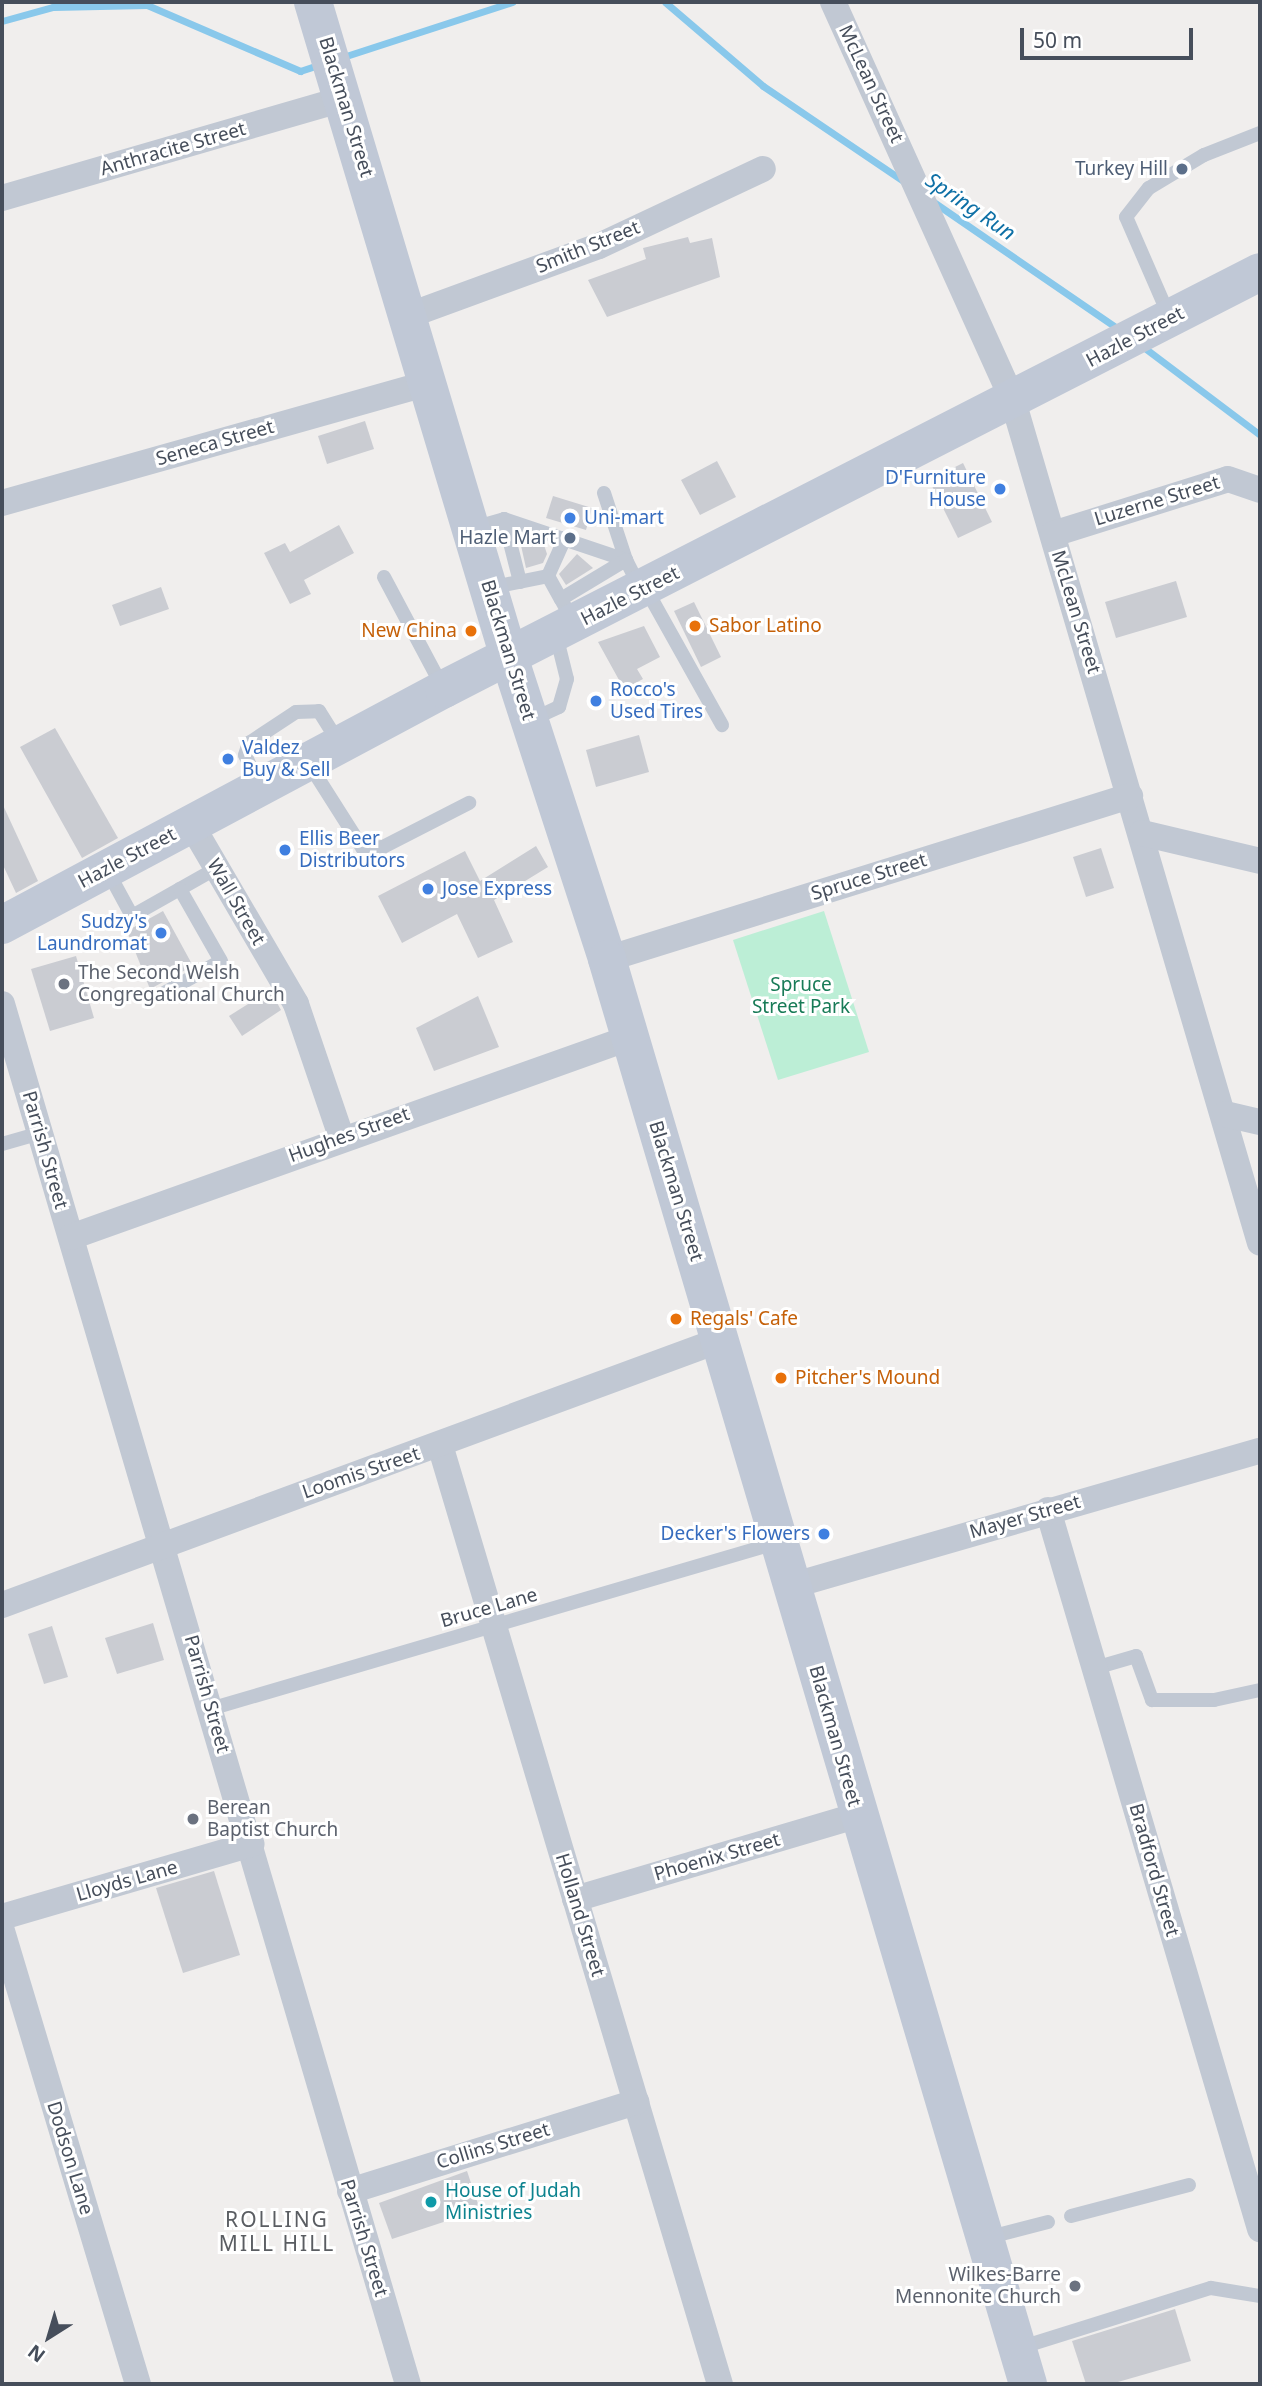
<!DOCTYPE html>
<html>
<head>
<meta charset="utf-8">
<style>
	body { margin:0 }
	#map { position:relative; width:1262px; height:2386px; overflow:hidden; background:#f0eeed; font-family:"Noto Sans",sans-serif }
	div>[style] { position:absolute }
	.green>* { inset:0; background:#bceed6 }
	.stream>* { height:7px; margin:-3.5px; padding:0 3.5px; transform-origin:3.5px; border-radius:3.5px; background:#89c8eb }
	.building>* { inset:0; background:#caccd2 }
	.lane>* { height:14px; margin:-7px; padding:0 7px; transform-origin:7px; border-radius:7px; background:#c1c8d3 }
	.street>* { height:26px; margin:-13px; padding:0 13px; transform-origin:13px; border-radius:13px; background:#c1c8d3 }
	.secondary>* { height:38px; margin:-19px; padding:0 19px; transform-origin:19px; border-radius:19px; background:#c0c8d6 }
	.dots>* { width:19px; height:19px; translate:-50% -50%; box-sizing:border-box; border:4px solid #fff; border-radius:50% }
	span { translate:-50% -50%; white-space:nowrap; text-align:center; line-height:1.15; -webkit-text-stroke:6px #fff; paint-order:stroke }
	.street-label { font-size:19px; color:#464e5b }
	.service-label { font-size:19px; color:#4e5e75 }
	.right { translate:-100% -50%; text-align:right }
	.shop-label { font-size:19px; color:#366cbe }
	.left { translate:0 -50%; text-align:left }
	.food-label { font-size:19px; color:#c56008 }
	.worship-label { font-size:19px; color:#5b616d }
	.park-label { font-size:19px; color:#187b57 }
	.culture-label { font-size:19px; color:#0d838f }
	.water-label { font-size:21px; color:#0e70a6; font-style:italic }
	.neighbourhood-label { font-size:21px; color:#5a5d62; letter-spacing:2px }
	.frame { position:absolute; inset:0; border:4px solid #464e5b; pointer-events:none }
	.north { position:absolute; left:14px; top:2302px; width:70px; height:70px; -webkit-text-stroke:5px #fff; paint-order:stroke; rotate:217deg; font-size:19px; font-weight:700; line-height:28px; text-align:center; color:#464e5b }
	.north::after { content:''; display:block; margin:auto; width:24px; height:32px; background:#464e5b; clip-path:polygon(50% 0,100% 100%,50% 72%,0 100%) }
	.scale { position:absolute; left:1020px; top:28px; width:173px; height:32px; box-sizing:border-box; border:4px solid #464e5b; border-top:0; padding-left:9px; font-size:21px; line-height:24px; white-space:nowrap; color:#464e5b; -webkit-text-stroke:5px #fff; paint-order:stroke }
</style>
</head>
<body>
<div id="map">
	<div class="green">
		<i style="clip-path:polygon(824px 911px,869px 1052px,778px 1080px,733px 940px)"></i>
	</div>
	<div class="stream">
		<i style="left:665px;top:2px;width:129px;rotate:40.6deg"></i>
		<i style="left:763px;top:86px;width:171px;rotate:34.1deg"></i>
		<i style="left:2px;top:21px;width:53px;rotate:-15.4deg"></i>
		<i style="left:53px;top:7px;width:94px;rotate:-1.2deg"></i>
		<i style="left:147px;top:5px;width:167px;rotate:23.3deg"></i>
		<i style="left:300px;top:71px;width:22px;rotate:-18deg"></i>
		<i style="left:343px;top:57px;width:178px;rotate:-18deg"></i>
		<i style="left:932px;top:201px;width:229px;rotate:34.5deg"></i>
		<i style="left:1142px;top:346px;width:148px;rotate:37deg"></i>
	</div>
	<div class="building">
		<i style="clip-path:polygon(688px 237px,690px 243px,712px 238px,720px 277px,607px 317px,588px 280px,646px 259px,643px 248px)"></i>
		<i style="clip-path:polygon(365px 421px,374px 449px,327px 464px,318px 436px)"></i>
		<i style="clip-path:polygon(717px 461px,736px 497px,700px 515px,681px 480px)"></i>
		<i style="clip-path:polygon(963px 463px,992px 522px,958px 538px,929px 480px)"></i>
		<i style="clip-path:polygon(553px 496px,592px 508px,586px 530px,546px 518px)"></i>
		<i style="clip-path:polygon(339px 525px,354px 553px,304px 580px,311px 594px,290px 604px,264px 553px,285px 543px,290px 552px)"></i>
		<i style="clip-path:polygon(530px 538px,543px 542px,547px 554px,543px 563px,526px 568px,520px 541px)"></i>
		<i style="clip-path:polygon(577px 554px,593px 568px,566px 585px,559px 574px)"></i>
		<i style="clip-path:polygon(1176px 581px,1187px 617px,1116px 638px,1105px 602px)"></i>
		<i style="clip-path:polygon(161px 587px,169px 609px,120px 626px,112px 605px)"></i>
		<i style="clip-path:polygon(694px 602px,721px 657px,701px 667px,674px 611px)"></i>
		<i style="clip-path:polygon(644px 626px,660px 657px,637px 669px,643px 679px,624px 689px,598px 642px)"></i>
		<i style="clip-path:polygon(55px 728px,118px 838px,82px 858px,20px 747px)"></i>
		<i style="clip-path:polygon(639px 735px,649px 772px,596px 787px,586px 750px)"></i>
		<i style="clip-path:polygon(2px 803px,38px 881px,16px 893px,2px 863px)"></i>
		<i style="clip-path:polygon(536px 846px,548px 867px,494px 900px,513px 942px,478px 958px,457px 914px,402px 943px,378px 896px,465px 851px,480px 881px)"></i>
		<i style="clip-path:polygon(1101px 848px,1114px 888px,1086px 897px,1073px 857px)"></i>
		<i style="clip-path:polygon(163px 911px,193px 966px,150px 989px,127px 931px)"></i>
		<i style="clip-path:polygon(76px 956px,94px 1018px,50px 1031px,31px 969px)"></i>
		<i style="clip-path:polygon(270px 990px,281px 1010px,242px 1036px,229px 1016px)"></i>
		<i style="clip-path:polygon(478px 996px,499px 1047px,434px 1071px,416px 1028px)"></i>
		<i style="clip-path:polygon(153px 1623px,164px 1660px,117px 1674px,105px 1638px)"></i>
		<i style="clip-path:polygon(52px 1626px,68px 1677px,44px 1684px,28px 1634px)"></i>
		<i style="clip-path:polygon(214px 1871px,240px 1955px,183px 1973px,156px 1888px)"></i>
		<i style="clip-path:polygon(467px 2171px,480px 2210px,392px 2239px,379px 2203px)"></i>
		<i style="clip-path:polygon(1175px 2309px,1191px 2361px,1111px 2384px,1086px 2384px,1072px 2341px)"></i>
	</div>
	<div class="lane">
		<i style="left:1170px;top:318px;width:110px;rotate:-113.5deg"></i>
		<i style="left:1126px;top:217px;width:37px;rotate:-52deg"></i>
		<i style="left:1149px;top:188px;width:64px;rotate:-31deg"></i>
		<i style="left:1204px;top:155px;width:60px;rotate:-21.4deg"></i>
		<i style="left:604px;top:493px;width:71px;rotate:71.8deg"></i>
		<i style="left:504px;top:519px;width:129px;rotate:18.6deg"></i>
		<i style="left:473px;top:528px;width:32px;rotate:-16deg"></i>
		<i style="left:504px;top:519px;width:65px;rotate:75.7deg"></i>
		<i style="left:548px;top:576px;width:42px;rotate:-65.9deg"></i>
		<i style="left:384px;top:577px;width:126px;rotate:62deg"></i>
		<i style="left:489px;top:588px;width:60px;rotate:-11.5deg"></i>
		<i style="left:548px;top:576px;width:26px;rotate:61deg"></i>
		<i style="left:646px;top:589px;width:156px;rotate:60.8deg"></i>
		<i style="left:573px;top:621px;width:25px;rotate:-119deg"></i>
		<i style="left:561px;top:599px;width:76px;rotate:-31deg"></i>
		<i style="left:626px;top:560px;width:33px;rotate:63deg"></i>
		<i style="left:531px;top:720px;width:31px;rotate:-25deg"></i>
		<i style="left:559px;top:707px;width:29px;rotate:-74deg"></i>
		<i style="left:567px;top:679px;width:45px;rotate:-104deg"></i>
		<i style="left:309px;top:764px;width:101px;rotate:57.6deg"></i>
		<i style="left:363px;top:849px;width:20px;rotate:-6deg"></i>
		<i style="left:383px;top:847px;width:97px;rotate:-27.1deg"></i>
		<i style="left:260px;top:787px;width:35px;rotate:-115deg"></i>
		<i style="left:245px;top:755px;width:13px;rotate:-72deg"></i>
		<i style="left:249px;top:743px;width:56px;rotate:-33.4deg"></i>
		<i style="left:296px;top:712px;width:23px;rotate:-2deg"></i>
		<i style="left:319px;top:711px;width:39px;rotate:58deg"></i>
		<i style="left:107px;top:870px;width:52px;rotate:61.5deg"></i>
		<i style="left:132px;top:916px;width:98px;rotate:-29.5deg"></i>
		<i style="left:164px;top:993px;width:65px;rotate:-29.3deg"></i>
		<i style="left:221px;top:961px;width:83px;rotate:-119.7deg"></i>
		<i style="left:2px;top:1144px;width:40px;rotate:-16deg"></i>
		<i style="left:1095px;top:1668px;width:43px;rotate:-16.3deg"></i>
		<i style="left:1136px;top:1656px;width:47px;rotate:70deg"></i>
		<i style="left:1152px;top:1700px;width:62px"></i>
		<i style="left:1214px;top:1700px;width:47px;rotate:-12.3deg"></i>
		<i style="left:210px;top:1709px;width:590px;rotate:-16.35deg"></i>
		<i style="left:1071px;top:2216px;width:122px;rotate:-14.7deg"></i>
		<i style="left:986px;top:2238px;width:64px;rotate:-14.5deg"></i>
		<i style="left:1019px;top:2348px;width:201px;rotate:-17.4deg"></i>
		<i style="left:1211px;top:2288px;width:50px;rotate:9.3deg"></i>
	</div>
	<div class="street">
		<i style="left:833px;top:2px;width:438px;rotate:65.7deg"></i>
		<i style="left:1013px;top:401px;width:877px;rotate:73.65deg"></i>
		<i style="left:2px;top:198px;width:355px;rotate:-16.2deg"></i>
		<i style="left:410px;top:315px;width:201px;rotate:-20.1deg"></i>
		<i style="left:599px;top:246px;width:181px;rotate:-25.2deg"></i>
		<i style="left:2px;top:503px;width:444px;rotate:-15.7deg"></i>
		<i style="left:1053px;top:534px;width:183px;rotate:-17.4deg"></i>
		<i style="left:1228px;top:479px;width:34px;rotate:19deg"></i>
		<i style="left:191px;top:824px;width:208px;rotate:59.7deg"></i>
		<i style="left:296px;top:1004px;width:139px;rotate:71.2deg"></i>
		<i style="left:1142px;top:833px;width:121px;rotate:13.3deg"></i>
		<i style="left:607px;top:959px;width:548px;rotate:-17.31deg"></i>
		<i style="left:2px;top:1004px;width:1438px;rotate:73.61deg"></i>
		<i style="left:1225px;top:1114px;width:36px;rotate:13deg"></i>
		<i style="left:71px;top:1237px;width:592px;rotate:-19.63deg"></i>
		<i style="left:440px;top:1445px;width:980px;rotate:73.4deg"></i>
		<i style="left:1048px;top:1510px;width:750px;rotate:73.57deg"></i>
		<i style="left:791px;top:1586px;width:488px;rotate:-16.1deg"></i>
		<i style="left:2px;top:1605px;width:765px;rotate:-20.26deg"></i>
		<i style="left:575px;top:1899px;width:295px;rotate:-16.5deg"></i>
		<i style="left:2px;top:1917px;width:260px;rotate:-16.3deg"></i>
		<i style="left:2px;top:1931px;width:473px;rotate:73.3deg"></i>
		<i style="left:350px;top:2191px;width:300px;rotate:-17.3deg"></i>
	</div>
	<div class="secondary">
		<i style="left:313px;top:2px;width:684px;rotate:73.34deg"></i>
		<i style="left:509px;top:657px;width:318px;rotate:72deg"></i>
		<i style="left:607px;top:959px;width:1486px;rotate:73.54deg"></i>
		<i style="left:2px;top:925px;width:501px;rotate:-28.1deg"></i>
		<i style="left:444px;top:689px;width:916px;rotate:-27.07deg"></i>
	</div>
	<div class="dots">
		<i style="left:1182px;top:169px;background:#5c6f8a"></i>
		<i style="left:1000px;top:489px;background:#3f7fe0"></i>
		<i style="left:570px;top:518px;background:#3f7fe0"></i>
		<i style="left:570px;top:538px;background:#5c6f8a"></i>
		<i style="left:695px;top:626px;background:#e8710a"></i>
		<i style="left:471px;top:631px;background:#e8710a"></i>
		<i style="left:596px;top:701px;background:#3f7fe0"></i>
		<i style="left:228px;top:759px;background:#3f7fe0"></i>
		<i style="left:285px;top:850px;background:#3f7fe0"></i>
		<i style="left:428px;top:889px;background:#3f7fe0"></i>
		<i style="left:161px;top:933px;background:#3f7fe0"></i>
		<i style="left:64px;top:984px;background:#6b7280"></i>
		<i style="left:676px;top:1319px;background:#e8710a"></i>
		<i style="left:781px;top:1378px;background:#e8710a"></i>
		<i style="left:824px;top:1534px;background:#3f7fe0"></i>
		<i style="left:193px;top:1819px;background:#6b7280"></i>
		<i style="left:431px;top:2202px;background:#0f9aa8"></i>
		<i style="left:1075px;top:2286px;background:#6b7280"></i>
	</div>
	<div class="street-label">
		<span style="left:871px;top:84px;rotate:65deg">McLean Street</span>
		<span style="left:346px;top:107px;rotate:73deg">Blackman Street</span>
		<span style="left:173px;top:149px;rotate:-16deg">Anthracite Street</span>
		<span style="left:588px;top:247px;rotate:-22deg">Smith Street</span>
		<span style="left:1135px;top:337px;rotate:-28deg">Hazle Street</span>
		<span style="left:215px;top:443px;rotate:-16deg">Seneca Street</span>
		<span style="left:1157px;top:501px;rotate:-17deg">Luzerne Street</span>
		<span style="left:630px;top:596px;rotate:-27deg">Hazle Street</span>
		<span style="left:1076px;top:612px;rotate:73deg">McLean Street</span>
		<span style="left:508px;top:650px;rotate:73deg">Blackman Street</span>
		<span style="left:127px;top:858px;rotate:-28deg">Hazle Street</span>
		<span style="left:869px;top:877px;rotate:-17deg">Spruce Street</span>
		<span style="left:236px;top:902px;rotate:60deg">Wall Street</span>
		<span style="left:349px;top:1135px;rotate:-20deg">Hughes Street</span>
		<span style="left:45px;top:1150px;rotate:74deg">Parrish Street</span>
		<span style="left:676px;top:1191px;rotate:73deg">Blackman Street</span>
		<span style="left:361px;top:1473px;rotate:-19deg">Loomis Street</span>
		<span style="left:1025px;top:1517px;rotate:-16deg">Mayer Street</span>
		<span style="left:489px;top:1608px;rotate:-16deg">Bruce Lane</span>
		<span style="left:207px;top:1694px;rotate:74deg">Parrish Street</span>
		<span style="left:835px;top:1736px;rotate:74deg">Blackman Street</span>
		<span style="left:717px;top:1857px;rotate:-16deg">Phoenix Street</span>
		<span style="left:1154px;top:1870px;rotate:74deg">Bradford Street</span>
		<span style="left:127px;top:1881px;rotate:-16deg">Lloyds Lane</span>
		<span style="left:580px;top:1915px;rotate:73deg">Holland Street</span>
		<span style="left:493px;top:2146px;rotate:-17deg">Collins Street</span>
		<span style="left:70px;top:2158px;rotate:73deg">Dodson Lane</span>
		<span style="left:364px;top:2238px;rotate:73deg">Parrish Street</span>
	</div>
	<div class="service-label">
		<span class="right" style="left:1168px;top:169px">Turkey Hill</span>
		<span class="right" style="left:556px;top:538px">Hazle Mart</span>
	</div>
	<div class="shop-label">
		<span class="right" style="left:986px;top:489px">D'Furniture<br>House</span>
		<span class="left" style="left:584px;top:518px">Uni-mart</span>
		<span class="left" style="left:610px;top:701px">Rocco's<br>Used Tires</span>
		<span class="left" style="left:242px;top:759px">Valdez<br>Buy &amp; Sell</span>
		<span class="left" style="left:299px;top:850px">Ellis Beer<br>Distributors</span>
		<span class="left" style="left:442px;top:889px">Jose Express</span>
		<span class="right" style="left:147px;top:933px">Sudzy's<br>Laundromat</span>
		<span class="right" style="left:810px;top:1534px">Decker's Flowers</span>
	</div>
	<div class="food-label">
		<span class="left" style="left:709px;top:626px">Sabor Latino</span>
		<span class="right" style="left:457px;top:631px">New China</span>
		<span class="left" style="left:690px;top:1319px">Regals' Cafe</span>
		<span class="left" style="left:795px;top:1378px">Pitcher's Mound</span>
	</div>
	<div class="worship-label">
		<span class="left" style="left:78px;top:984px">The Second Welsh<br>Congregational Church</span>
		<span class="left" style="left:207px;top:1819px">Berean<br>Baptist Church</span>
		<span class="right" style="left:1061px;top:2286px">Wilkes-Barre<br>Mennonite Church</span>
	</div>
	<div class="park-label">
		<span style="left:801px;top:996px">Spruce<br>Street Park</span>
	</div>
	<div class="culture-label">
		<span class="left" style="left:445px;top:2202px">House of Judah<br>Ministries</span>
	</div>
	<div class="water-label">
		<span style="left:971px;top:206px;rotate:34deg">Spring Run</span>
	</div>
	<div class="neighbourhood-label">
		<span style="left:277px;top:2231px">ROLLING<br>MILL HILL</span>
	</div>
	<div class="frame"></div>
	<div class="north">N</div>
	<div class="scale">50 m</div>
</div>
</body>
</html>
